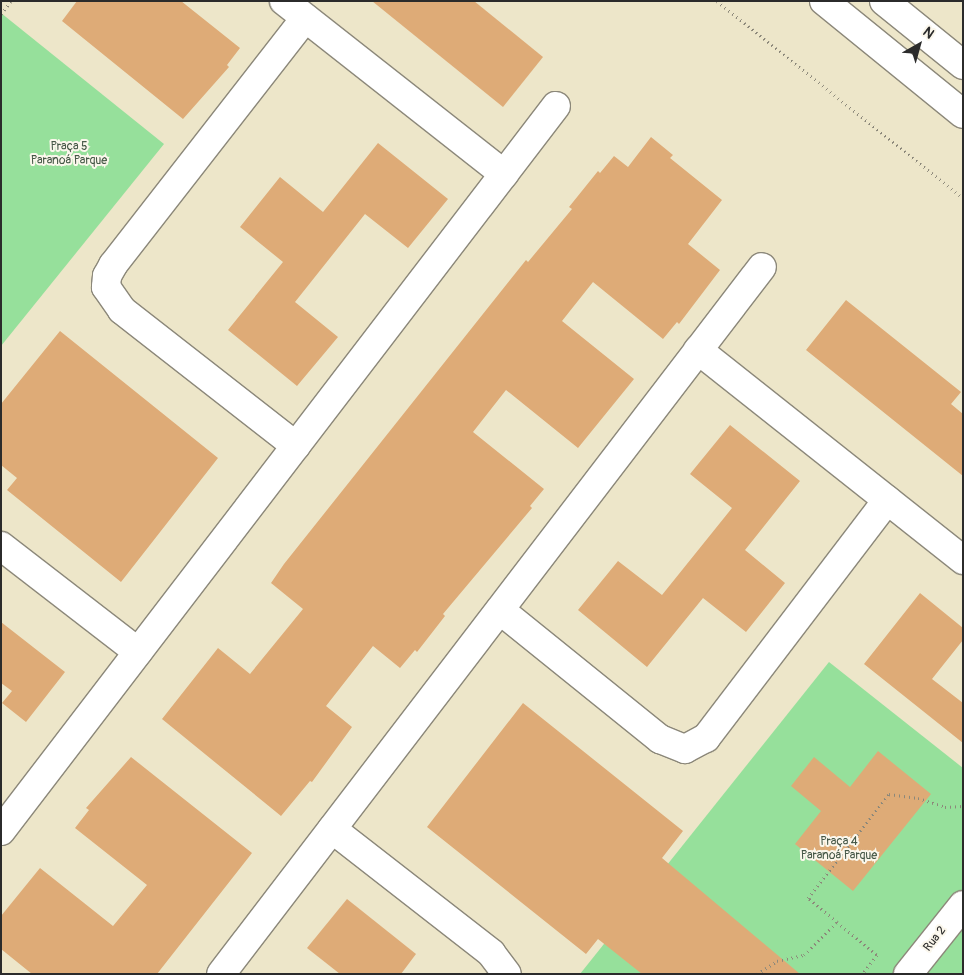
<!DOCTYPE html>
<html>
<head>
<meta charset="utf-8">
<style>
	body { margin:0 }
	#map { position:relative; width:964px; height:975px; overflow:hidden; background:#ede6c9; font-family:Pangolin,sans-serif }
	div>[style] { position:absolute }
	.green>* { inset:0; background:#96e09b }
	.building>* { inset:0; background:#deab77 }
	.path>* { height:3px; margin-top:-1.5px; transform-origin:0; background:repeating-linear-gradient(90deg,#8c887a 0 1px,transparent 0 5px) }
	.roads { filter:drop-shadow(1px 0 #8c887a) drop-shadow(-1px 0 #8c887a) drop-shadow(0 1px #8c887a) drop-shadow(0 -1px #8c887a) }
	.minor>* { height:28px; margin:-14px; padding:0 14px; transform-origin:14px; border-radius:14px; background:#fff }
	span { translate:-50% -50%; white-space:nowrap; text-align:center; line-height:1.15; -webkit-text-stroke:4px #fbf7ec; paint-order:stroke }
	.park-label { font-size:12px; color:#465847 }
	.street-label { font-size:12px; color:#2b2b2b }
	.frame { position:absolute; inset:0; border:2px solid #2b2b2b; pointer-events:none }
	.north { position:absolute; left:894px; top:20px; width:50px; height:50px; -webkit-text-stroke:4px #fbf7ec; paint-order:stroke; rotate:38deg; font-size:14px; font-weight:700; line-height:20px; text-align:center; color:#2b2b2b }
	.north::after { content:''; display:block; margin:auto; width:18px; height:22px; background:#2b2b2b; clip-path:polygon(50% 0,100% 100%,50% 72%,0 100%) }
</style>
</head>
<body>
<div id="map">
	<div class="green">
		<i style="clip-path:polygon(1px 13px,164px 144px,1px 346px)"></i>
		<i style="clip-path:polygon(829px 662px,963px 768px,963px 974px,580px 974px)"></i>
	</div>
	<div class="building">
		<i style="clip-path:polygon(77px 1px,181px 1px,240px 48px,227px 65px,229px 67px,183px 119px,62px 21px)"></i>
		<i style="clip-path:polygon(372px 1px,474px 1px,543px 57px,503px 107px)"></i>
		<i style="clip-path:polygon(651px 137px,673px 155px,670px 158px,722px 200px,688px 244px,720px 270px,679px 324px,677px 322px,663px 339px,593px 282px,562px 321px,634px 379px,578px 448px,506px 390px,473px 432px,544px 489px,530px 506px,532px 508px,443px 614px,445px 616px,417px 652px,415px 650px,400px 668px,373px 646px,326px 706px,352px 727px,312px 782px,310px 781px,281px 816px,162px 719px,218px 648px,250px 674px,303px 609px,271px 583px,284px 564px,526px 260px,528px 262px,572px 209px,569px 207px,598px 171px,600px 173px,614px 156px,628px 167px)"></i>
		<i style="clip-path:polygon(378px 143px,448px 199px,408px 248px,365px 214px,295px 302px,338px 337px,297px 386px,228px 330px,283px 262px,240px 227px,280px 177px,323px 212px)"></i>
		<i style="clip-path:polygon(846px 300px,961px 392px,951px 404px,963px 414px,963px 476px,806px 350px)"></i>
		<i style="clip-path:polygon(60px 331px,218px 458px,121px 582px,7px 490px,17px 478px,1px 465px,1px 404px)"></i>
		<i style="clip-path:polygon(730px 425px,800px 481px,745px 550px,785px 583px,746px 632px,703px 598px,647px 667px,578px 610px,618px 561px,662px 595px,732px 508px,690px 474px)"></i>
		<i style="clip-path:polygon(920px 593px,963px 628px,963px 640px,932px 679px,963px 703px,963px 743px,864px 664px)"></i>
		<i style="clip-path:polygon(1px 622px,65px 672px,26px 722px,2px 703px,12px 691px,1px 683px)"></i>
		<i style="clip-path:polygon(523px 703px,683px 831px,662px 858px,800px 974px,642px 974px,598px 939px,586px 954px,427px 827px)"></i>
		<i style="clip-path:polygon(878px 751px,931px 794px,853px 891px,795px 844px,821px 811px,791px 786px,814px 757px,850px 787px)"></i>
		<i style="clip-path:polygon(131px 757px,252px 853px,157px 974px,32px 974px,1px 949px,1px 916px,40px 868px,113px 926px,147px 885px,75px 828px,89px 810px,86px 808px)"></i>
		<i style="clip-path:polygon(347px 899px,416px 954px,401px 974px,340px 974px,307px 948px)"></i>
	</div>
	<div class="path">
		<i style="left:717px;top:1px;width:315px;rotate:38.7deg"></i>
		<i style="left:1px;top:14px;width:16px;rotate:-52deg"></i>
		<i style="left:837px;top:922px;width:52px;rotate:39.5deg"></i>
		<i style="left:877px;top:955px;width:24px;rotate:128deg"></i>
		<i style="left:757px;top:974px;width:24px;rotate:-33deg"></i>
		<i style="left:777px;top:961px;width:28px;rotate:-13deg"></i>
		<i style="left:804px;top:955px;width:47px;rotate:-45deg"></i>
		<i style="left:837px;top:922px;width:38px;rotate:-140deg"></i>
		<i style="left:808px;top:898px;width:132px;rotate:-52.1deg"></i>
		<i style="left:889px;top:794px;width:29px;rotate:8deg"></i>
		<i style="left:918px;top:798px;width:28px;rotate:18deg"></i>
		<i style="left:945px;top:807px;width:18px;rotate:-3deg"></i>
	</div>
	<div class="roads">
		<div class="minor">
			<i style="left:284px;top:1px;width:280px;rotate:38.2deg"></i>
			<i style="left:824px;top:1px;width:179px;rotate:39.1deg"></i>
			<i style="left:884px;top:1px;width:102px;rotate:39deg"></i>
			<i style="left:698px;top:350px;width:338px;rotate:38.4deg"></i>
			<i style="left:296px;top:446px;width:221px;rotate:-142deg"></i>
			<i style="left:122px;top:310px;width:28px;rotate:-125deg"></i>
			<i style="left:106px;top:287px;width:11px;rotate:-85deg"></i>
			<i style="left:107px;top:276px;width:13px;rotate:-61deg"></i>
			<i style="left:113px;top:265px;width:313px;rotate:-52.1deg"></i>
			<i style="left:1px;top:546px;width:173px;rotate:37.7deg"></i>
			<i style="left:500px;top:610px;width:206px;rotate:38.9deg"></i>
			<i style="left:660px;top:739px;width:27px;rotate:22deg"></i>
			<i style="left:685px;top:749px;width:24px;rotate:-28deg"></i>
			<i style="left:706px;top:738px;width:299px;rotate:-52.7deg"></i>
			<i style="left:332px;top:829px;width:202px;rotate:37.9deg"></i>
			<i style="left:491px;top:953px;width:26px;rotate:53deg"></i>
			<i style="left:1px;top:831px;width:913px;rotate:-52.57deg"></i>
			<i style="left:221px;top:974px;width:890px;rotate:-52.58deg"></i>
			<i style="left:908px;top:974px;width:88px;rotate:-51.4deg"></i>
		</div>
	</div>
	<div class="park-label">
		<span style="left:69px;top:154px">Praça 5<br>Paranoá Parque</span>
		<span style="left:839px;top:849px">Praça 4<br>Paranoá Parque</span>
	</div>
	<div class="street-label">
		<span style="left:935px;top:939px;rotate:-52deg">Rua 2</span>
	</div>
	<div class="frame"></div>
	<div class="north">N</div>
</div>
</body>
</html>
